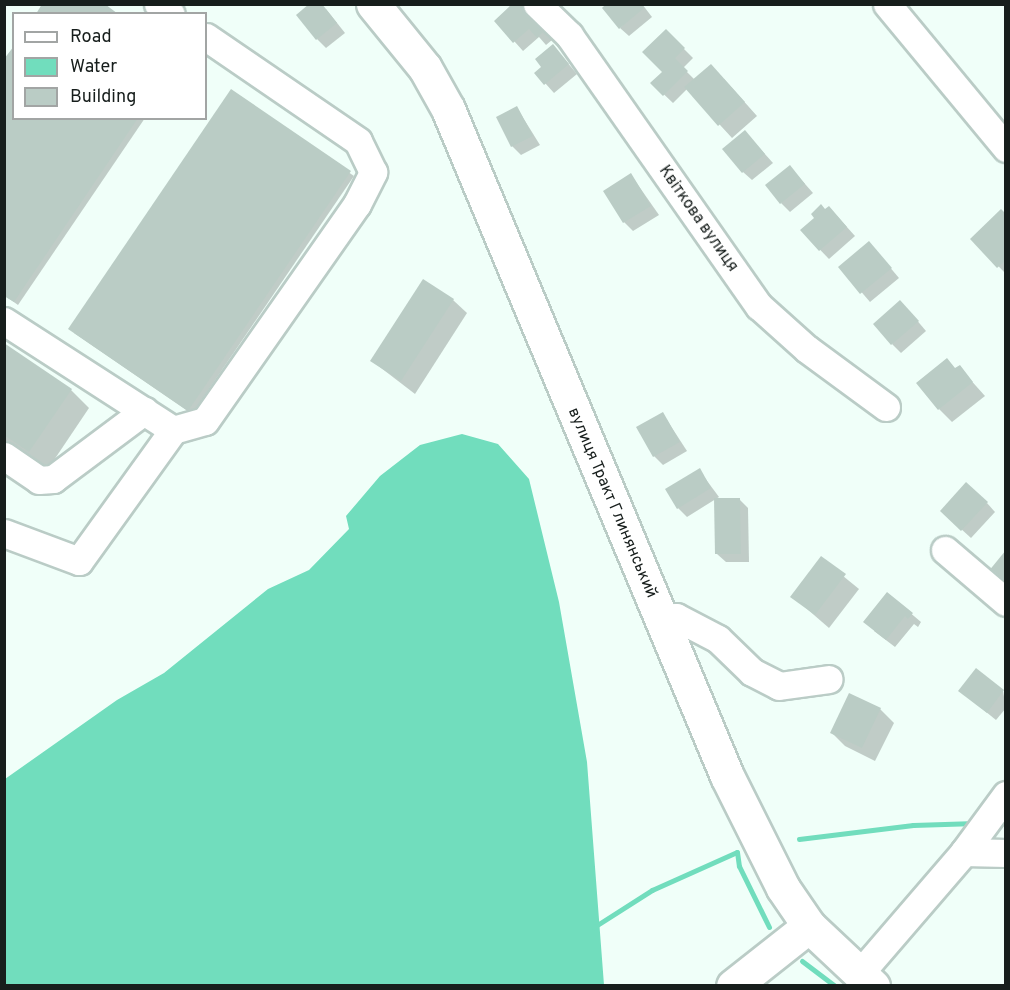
<!DOCTYPE html>
<html>
<head>
<meta charset="utf-8">
<style>
	body { margin:0 }
	#map { position:relative; width:1010px; height:990px; overflow:hidden; background:#f0fff9; font-family:Overpass,sans-serif }
	div>[style] { position:absolute }
	.water>* { inset:0; background:#71ddbd }
	.shadow>* { inset:0; background:#0003 }
	.stream>* { height:5px; margin:-2.5px; padding:0 2.5px; transform-origin:2.5px; border-radius:2.5px; background:#71ddbd }
	.building>* { inset:0; background:#baccc5 }
	.roads { filter:drop-shadow(2px 0 #baccc6) drop-shadow(-2px 0 #baccc6) drop-shadow(0 2px #baccc6) drop-shadow(0 -2px #baccc6) }
	.minor>* { height:27px; margin:-13.5px; padding:0 13.5px; transform-origin:13.5px; border-radius:13.5px; background:#fff }
	.major>* { height:33px; margin:-16.5px; padding:0 16.5px; transform-origin:16.5px; border-radius:16.5px; background:#fff }
	span { translate:-50% -50%; white-space:nowrap; text-align:center; line-height:1.15; -webkit-text-stroke:5px #fff; paint-order:stroke }
	.street-label { font-size:16px; color:#171e1c }
	.frame { position:absolute; inset:0; border:6px solid #171e1c; pointer-events:none }
	.legend { position:absolute; left:12px; top:12px; width:195px; height:108px; box-sizing:border-box; background:#fff; border:2px solid #a2a5a4; margin:0; padding:8px 10px; list-style:none; font-size:18px; color:#171e1c }
	.legend li { display:flex; align-items:center; gap:12px; height:30px }
	.legend b { width:30px; border:2px solid #a2a5a4 }
</style>
</head>
<body>
<div id="map">
	<div class="water">
		<i style="clip-path:polygon(462px 434px,498px 444px,529px 479px,559px 602px,587px 762px,604px 985px,5px 985px,5px 779px,117px 700px,164px 673px,268px 589px,309px 570px,349px 529px,346px 516px,380px 476px,420px 445px)"></i>
	</div>
	<div class="shadow">
		<i style="clip-path:polygon(642px 4px,652px 17px,629px 36px,620px 28px)"></i>
		<i style="clip-path:polygon(326px 9px,345px 33px,326px 48px,317px 39px)"></i>
		<i style="clip-path:polygon(527px 10px,552px 40px,546px 45px,539px 37px,523px 51px,496px 21px)"></i>
		<i style="clip-path:polygon(666px 31px,693px 58px,683px 68px,695px 80px,724px 79px,757px 116px,732px 138px,687px 89px,673px 103px,652px 83px,664px 72px)"></i>
		<i style="clip-path:polygon(561px 55px,577px 74px,554px 93px,536px 73px)"></i>
		<i style="clip-path:polygon(232px 92px,354px 176px,192px 414px,74px 333px)"></i>
		<i style="clip-path:polygon(517px 108px,540px 145px,521px 155px,512px 146px)"></i>
		<i style="clip-path:polygon(14px 118px,145px 118px,18px 305px,4px 295px)"></i>
		<i style="clip-path:polygon(745px 132px,773px 163px,752px 180px,743px 172px)"></i>
		<i style="clip-path:polygon(631px 175px,659px 215px,633px 231px,624px 222px)"></i>
		<i style="clip-path:polygon(798px 176px,813px 193px,790px 212px,781px 203px)"></i>
		<i style="clip-path:polygon(825px 211px,837px 216px,855px 236px,829px 259px,802px 231px)"></i>
		<i style="clip-path:polygon(1006px 216px,1006px 274px,972px 239px)"></i>
		<i style="clip-path:polygon(877px 252px,899px 278px,870px 302px,840px 267px)"></i>
		<i style="clip-path:polygon(453px 300px,467px 313px,415px 394px,372px 361px)"></i>
		<i style="clip-path:polygon(909px 311px,926px 331px,901px 353px,892px 344px)"></i>
		<i style="clip-path:polygon(4px 345px,71px 390px,89px 408px,48px 469px,4px 440px)"></i>
		<i style="clip-path:polygon(959px 367px,985px 396px,952px 422px,939px 409px)"></i>
		<i style="clip-path:polygon(663px 414px,687px 451px,663px 465px,654px 456px)"></i>
		<i style="clip-path:polygon(699px 470px,719px 497px,687px 517px,678px 508px)"></i>
		<i style="clip-path:polygon(739px 499px,748px 508px,749px 562px,726px 562px,717px 554px)"></i>
		<i style="clip-path:polygon(987px 503px,995px 512px,971px 538px,948px 517px)"></i>
		<i style="clip-path:polygon(821px 558px,859px 589px,829px 628px,792px 596px)"></i>
		<i style="clip-path:polygon(888px 594px,921px 622px,918px 627px,914px 624px,895px 647px,874px 631px)"></i>
		<i style="clip-path:polygon(960px 691px,1003px 691px,1006px 708px,996px 720px)"></i>
		<i style="clip-path:polygon(880px 709px,894px 723px,875px 761px,845px 746px,832px 733px)"></i>
	</div>
	<div class="stream">
		<i style="left:799px;top:839px;width:115px;rotate:-7deg"></i>
		<i style="left:913px;top:825px;width:63px;rotate:-1.8deg"></i>
		<i style="left:594px;top:927px;width:69px;rotate:-32.5deg"></i>
		<i style="left:652px;top:890px;width:93px;rotate:-24.1deg"></i>
		<i style="left:737px;top:852px;width:14px;rotate:82deg"></i>
		<i style="left:739px;top:866px;width:68px;rotate:63.8deg"></i>
		<i style="left:802px;top:961px;width:41px;rotate:37.1deg"></i>
	</div>
	<div class="building">
		<i style="clip-path:polygon(42px 4px,105px 4px,118px 14px,36px 14px)"></i>
		<i style="clip-path:polygon(309px 4px,322px 4px,337px 23px,316px 40px,296px 15px)"></i>
		<i style="clip-path:polygon(512px 4px,522px 4px,545px 30px,537px 38px,529px 29px,513px 43px,494px 21px)"></i>
		<i style="clip-path:polygon(606px 4px,642px 4px,644px 8px,619px 29px,602px 8px)"></i>
		<i style="clip-path:polygon(666px 29px,685px 48px,675px 58px,688px 71px,663px 96px,650px 83px,662px 72px,642px 52px)"></i>
		<i style="clip-path:polygon(553px 44px,569px 64px,544px 85px,534px 73px,541px 67px,535px 59px)"></i>
		<i style="clip-path:polygon(14px 46px,14px 118px,138px 118px,14px 302px,4px 296px,4px 59px)"></i>
		<i style="clip-path:polygon(711px 64px,745px 102px,718px 126px,684px 87px)"></i>
		<i style="clip-path:polygon(231px 89px,351px 171px,188px 411px,68px 329px)"></i>
		<i style="clip-path:polygon(517px 106px,533px 136px,511px 147px,496px 117px)"></i>
		<i style="clip-path:polygon(745px 130px,765px 154px,742px 173px,722px 149px)"></i>
		<i style="clip-path:polygon(790px 165px,805px 184px,780px 204px,765px 185px)"></i>
		<i style="clip-path:polygon(631px 173px,651px 206px,623px 223px,603px 191px)"></i>
		<i style="clip-path:polygon(821px 204px,825px 209px,829px 206px,847px 227px,819px 251px,800px 230px,814px 218px,811px 214px)"></i>
		<i style="clip-path:polygon(1001px 209px,1006px 214px,1006px 260px,997px 268px,970px 239px)"></i>
		<i style="clip-path:polygon(869px 241px,892px 268px,860px 294px,838px 267px)"></i>
		<i style="clip-path:polygon(423px 279px,454px 299px,401px 381px,370px 361px)"></i>
		<i style="clip-path:polygon(900px 300px,919px 321px,891px 345px,873px 324px)"></i>
		<i style="clip-path:polygon(4px 343px,72px 389px,29px 452px,4px 435px)"></i>
		<i style="clip-path:polygon(947px 358px,955px 368px,960px 365px,973px 382px,938px 410px,916px 383px)"></i>
		<i style="clip-path:polygon(663px 412px,680px 442px,653px 457px,636px 427px)"></i>
		<i style="clip-path:polygon(700px 468px,711px 488px,677px 509px,665px 489px)"></i>
		<i style="clip-path:polygon(966px 482px,988px 502px,961px 531px,940px 511px)"></i>
		<i style="clip-path:polygon(714px 498px,740px 498px,741px 554px,715px 554px)"></i>
		<i style="clip-path:polygon(1006px 550px,1006px 586px,988px 572px)"></i>
		<i style="clip-path:polygon(821px 556px,846px 574px,815px 615px,790px 597px)"></i>
		<i style="clip-path:polygon(887px 592px,913px 613px,908px 619px,905px 616px,886px 640px,863px 622px)"></i>
		<i style="clip-path:polygon(976px 668px,1004px 690px,987px 713px,958px 691px)"></i>
		<i style="clip-path:polygon(849px 693px,881px 708px,862px 748px,830px 733px)"></i>
	</div>
	<div class="roads">
		<div class="minor">
			<i style="left:158px;top:4px;width:16px;rotate:38deg"></i>
			<i style="left:537px;top:4px;width:45px;rotate:44.1deg"></i>
			<i style="left:569px;top:35px;width:331px;rotate:55deg"></i>
			<i style="left:759px;top:306px;width:64px;rotate:41.9deg"></i>
			<i style="left:807px;top:349px;width:98px;rotate:36.3deg"></i>
			<i style="left:887px;top:4px;width:187px;rotate:50.4deg"></i>
			<i style="left:4px;top:321px;width:201px;rotate:32.8deg"></i>
			<i style="left:4px;top:456px;width:42px;rotate:34.4deg"></i>
			<i style="left:39px;top:480px;width:14px;rotate:-4deg"></i>
			<i style="left:53px;top:479px;width:114px;rotate:-36.8deg"></i>
			<i style="left:4px;top:533px;width:80px;rotate:20.5deg"></i>
			<i style="left:79px;top:561px;width:161px;rotate:-54.3deg"></i>
			<i style="left:173px;top:430px;width:33px;rotate:-16deg"></i>
			<i style="left:205px;top:421px;width:265px;rotate:-55deg"></i>
			<i style="left:357px;top:204px;width:36px;rotate:-63deg"></i>
			<i style="left:373px;top:172px;width:34px;rotate:-116deg"></i>
			<i style="left:358px;top:141px;width:184px;rotate:-145.6deg"></i>
			<i style="left:945px;top:550px;width:80px;rotate:40.4deg"></i>
			<i style="left:660px;top:618px;width:16px;rotate:-4deg"></i>
			<i style="left:676px;top:617px;width:47px;rotate:27.6deg"></i>
			<i style="left:718px;top:639px;width:47px;rotate:44.1deg"></i>
			<i style="left:752px;top:672px;width:30px;rotate:27deg"></i>
			<i style="left:779px;top:686px;width:50px;rotate:-8deg"></i>
			<i style="left:964px;top:852px;width:71px;rotate:-53.6deg"></i>
			<i style="left:860px;top:973px;width:160px;rotate:-49.3deg"></i>
			<i style="left:964px;top:852px;width:42px;rotate:1.4deg"></i>
		</div>
		<div class="major">
			<i style="left:373px;top:4px;width:82px;rotate:50.9deg"></i>
			<i style="left:425px;top:68px;width:47px;rotate:60.7deg"></i>
			<i style="left:448px;top:109px;width:723px;rotate:67.3deg"></i>
			<i style="left:727px;top:776px;width:125px;rotate:63.4deg"></i>
			<i style="left:783px;top:888px;width:46px;rotate:55.6deg"></i>
			<i style="left:809px;top:926px;width:88px;rotate:43.2deg"></i>
			<i style="left:733px;top:986px;width:97px;rotate:-38.3deg"></i>
		</div>
	</div>
	<div class="street-label">
		<span style="left:698px;top:219px;rotate:55deg">Квіткова вулиця</span>
		<span style="left:612px;top:503px;rotate:67deg">вулиця Тракт Глинянський</span>
	</div>
	<div class="frame"></div>
	<ul class="legend">
	<li><b style="height:8px;background:#fff"></b>Road</li>
	<li><b style="height:16px;background:#71ddbd"></b>Water</li>
	<li><b style="height:16px;background:#baccc5"></b>Building</li>
	</ul>
</div>
</body>
</html>
